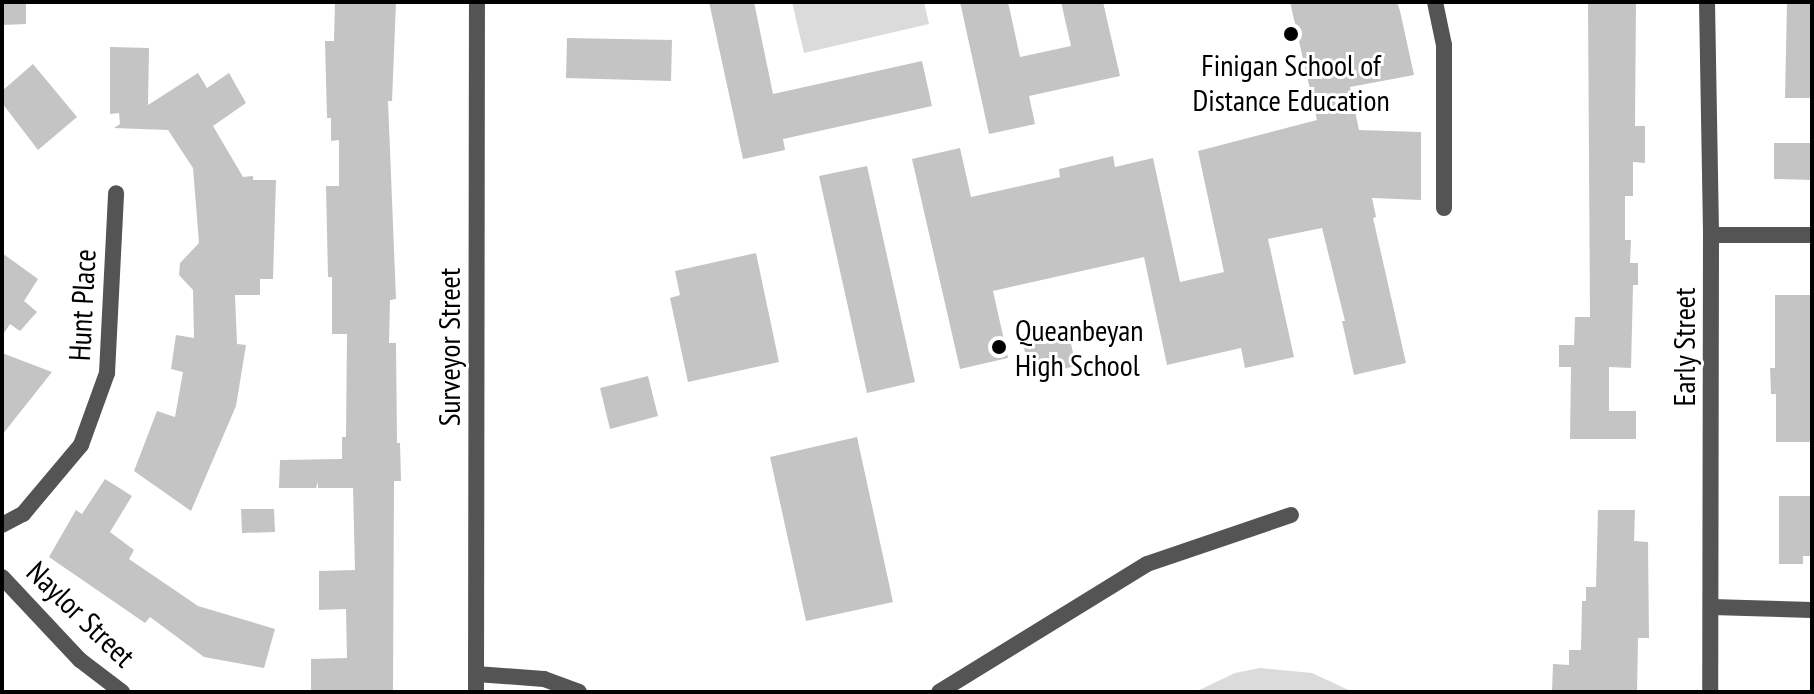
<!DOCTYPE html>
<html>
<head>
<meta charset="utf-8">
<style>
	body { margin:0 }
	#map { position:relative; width:1814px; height:694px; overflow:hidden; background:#fff; font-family:"PT Sans Narrow",sans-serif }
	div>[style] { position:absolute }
	.green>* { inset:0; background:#dbdbdb }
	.building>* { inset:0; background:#c4c4c4 }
	.service>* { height:16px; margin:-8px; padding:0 8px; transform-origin:8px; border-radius:8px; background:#545454 }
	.minor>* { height:16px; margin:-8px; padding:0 8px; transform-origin:8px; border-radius:8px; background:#545454 }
	.tertiary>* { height:16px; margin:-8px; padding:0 8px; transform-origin:8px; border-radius:8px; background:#545454 }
	.dots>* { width:22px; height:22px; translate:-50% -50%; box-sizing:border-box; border:4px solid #fff; border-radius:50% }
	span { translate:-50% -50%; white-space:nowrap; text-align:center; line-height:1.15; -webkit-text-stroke:6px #fff; paint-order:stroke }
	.poi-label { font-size:30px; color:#000 }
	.left { translate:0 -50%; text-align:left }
	.street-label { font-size:30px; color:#000 }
	.frame { position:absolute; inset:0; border:4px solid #000; pointer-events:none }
</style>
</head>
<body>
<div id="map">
	<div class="green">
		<i style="clip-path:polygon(792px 2px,924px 2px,929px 24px,804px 53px)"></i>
		<i style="clip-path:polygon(1260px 668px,1312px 673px,1353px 692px,1195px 692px,1235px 673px)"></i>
	</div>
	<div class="building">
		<i style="clip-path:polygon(2px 2px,26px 2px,26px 24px,2px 25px)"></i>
		<i style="clip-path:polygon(335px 2px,396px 2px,392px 101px,388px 101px,396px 299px,390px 300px,389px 343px,396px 343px,397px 443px,400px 443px,401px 481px,394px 481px,393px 692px,311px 692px,311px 659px,347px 658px,346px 609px,319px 610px,319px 571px,355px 570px,353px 488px,318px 488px,318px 482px,316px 488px,279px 488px,280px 460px,342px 459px,342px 437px,346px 437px,347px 334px,332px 334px,332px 277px,328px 277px,326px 186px,339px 186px,339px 140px,331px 141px,331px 118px,327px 118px,325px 41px,334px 41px)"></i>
		<i style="clip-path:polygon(709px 2px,754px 2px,773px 94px,922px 61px,932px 106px,783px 139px,785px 150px,743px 159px)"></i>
		<i style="clip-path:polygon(960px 2px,1008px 2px,1020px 57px,1071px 46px,1061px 2px,1103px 2px,1120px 76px,1029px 96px,1035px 124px,989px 134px)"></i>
		<i style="clip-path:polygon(1290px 2px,1397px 2px,1400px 11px,1414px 75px,1350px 87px,1359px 130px,1421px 132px,1421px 200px,1372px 198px,1376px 217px,1373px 218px,1406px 363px,1354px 375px,1342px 321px,1345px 321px,1322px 228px,1268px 239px,1294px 357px,1245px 368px,1241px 348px,1167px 365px,1144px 257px,993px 291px,1008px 358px,960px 369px,912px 159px,960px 148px,971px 197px,1060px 177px,1059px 169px,1113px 156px,1115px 167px,1153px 158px,1180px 282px,1224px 272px,1198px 151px,1317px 120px)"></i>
		<i style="clip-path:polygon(1588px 2px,1636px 2px,1635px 126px,1645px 126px,1645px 163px,1633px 162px,1633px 196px,1625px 196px,1625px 240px,1631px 240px,1630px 263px,1638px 263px,1638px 285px,1633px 285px,1631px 368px,1609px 367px,1609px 411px,1636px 411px,1636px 439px,1570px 439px,1571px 367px,1559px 367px,1559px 345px,1574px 345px,1575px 317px,1590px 317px)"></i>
		<i style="clip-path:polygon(1787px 2px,1812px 2px,1812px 98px,1785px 98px)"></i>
		<i style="clip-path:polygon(567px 38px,672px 40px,671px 81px,566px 78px)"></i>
		<i style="clip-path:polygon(110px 47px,149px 48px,148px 105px,198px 73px,207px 88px,229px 73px,246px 103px,213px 126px,243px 177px,253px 176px,253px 180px,276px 180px,273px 279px,260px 279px,260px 295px,235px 295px,237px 344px,246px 345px,236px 406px,191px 511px,134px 471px,157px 411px,175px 417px,183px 372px,171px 369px,176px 335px,194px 338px,193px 290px,179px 275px,180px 263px,199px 243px,193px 168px,168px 130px,114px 128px,120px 124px,119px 113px,110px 114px)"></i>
		<i style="clip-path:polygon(33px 64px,77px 117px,38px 150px,2px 103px,2px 91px)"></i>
		<i style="clip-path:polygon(1774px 143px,1812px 143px,1812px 180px,1774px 179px)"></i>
		<i style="clip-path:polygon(867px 166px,915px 382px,867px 393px,819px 176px)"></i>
		<i style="clip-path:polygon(2px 253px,38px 279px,24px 301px,37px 312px,20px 331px,10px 324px,2px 336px)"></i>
		<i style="clip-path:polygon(756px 253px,779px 362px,688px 382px,670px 298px,680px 295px,675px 271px)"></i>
		<i style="clip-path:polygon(1775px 295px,1812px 295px,1812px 442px,1776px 442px,1776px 394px,1771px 394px,1770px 368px,1775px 368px)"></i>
		<i style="clip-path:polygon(1067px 326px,1076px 366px,1031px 376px,1021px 336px)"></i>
		<i style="clip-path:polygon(2px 353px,52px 372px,2px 435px)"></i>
		<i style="clip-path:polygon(648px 376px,658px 416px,610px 429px,600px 388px)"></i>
		<i style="clip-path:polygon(857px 437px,893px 602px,806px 621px,770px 457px)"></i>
		<i style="clip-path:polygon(105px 479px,132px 496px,110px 532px,134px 550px,129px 559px,198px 606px,275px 629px,264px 668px,204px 657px,150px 617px,145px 623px,49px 557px,76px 510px,82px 514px)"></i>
		<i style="clip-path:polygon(1779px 496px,1812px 496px,1812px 556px,1803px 556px,1803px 564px,1779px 564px)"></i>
		<i style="clip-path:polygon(241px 509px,274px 509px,275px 532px,242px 533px)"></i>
		<i style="clip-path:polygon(1598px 510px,1635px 510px,1634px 541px,1648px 542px,1649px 638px,1638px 638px,1637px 692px,1552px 692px,1553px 664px,1569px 665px,1569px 650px,1581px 650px,1582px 601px,1586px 601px,1586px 587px,1596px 587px)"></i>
	</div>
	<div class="service">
		<i style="left:1435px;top:2px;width:44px;rotate:78.2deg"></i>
		<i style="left:1444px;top:45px;width:163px;rotate:90deg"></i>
		<i style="left:476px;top:674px;width:68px;rotate:4.2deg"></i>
		<i style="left:544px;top:679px;width:37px;rotate:20deg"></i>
		<i style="left:939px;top:692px;width:244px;rotate:-31.6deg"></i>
		<i style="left:1147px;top:564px;width:152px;rotate:-18.8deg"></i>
	</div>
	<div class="minor">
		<i style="left:1707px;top:2px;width:233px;rotate:89deg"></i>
		<i style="left:1711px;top:235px;width:457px;rotate:90.1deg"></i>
		<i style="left:1711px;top:235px;width:101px"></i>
		<i style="left:2px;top:525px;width:24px;rotate:-28deg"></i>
		<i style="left:23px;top:514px;width:90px;rotate:-50deg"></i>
		<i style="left:81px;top:445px;width:77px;rotate:-70.1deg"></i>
		<i style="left:107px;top:373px;width:180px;rotate:-87.1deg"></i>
		<i style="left:2px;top:577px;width:114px;rotate:46.8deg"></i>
		<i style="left:80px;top:660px;width:53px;rotate:37.3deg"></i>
		<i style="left:1712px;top:607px;width:100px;rotate:1.7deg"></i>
	</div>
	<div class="tertiary">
		<i style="left:476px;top:692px;width:690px;rotate:-89.92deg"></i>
	</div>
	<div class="dots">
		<i style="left:1291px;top:34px;background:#000"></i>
		<i style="left:999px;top:347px;background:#000"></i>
	</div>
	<div class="poi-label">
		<span style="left:1291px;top:82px">Finigan School of<br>Distance Education</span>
		<span class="left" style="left:1015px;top:347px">Queanbeyan<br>High School</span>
	</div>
	<div class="street-label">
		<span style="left:82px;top:305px;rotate:-87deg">Hunt Place</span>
		<span style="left:449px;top:347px;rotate:-90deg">Surveyor Street</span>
		<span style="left:1684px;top:347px;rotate:-90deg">Early Street</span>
		<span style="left:81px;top:614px;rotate:44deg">Naylor Street</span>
	</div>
	<div class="frame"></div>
</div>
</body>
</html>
